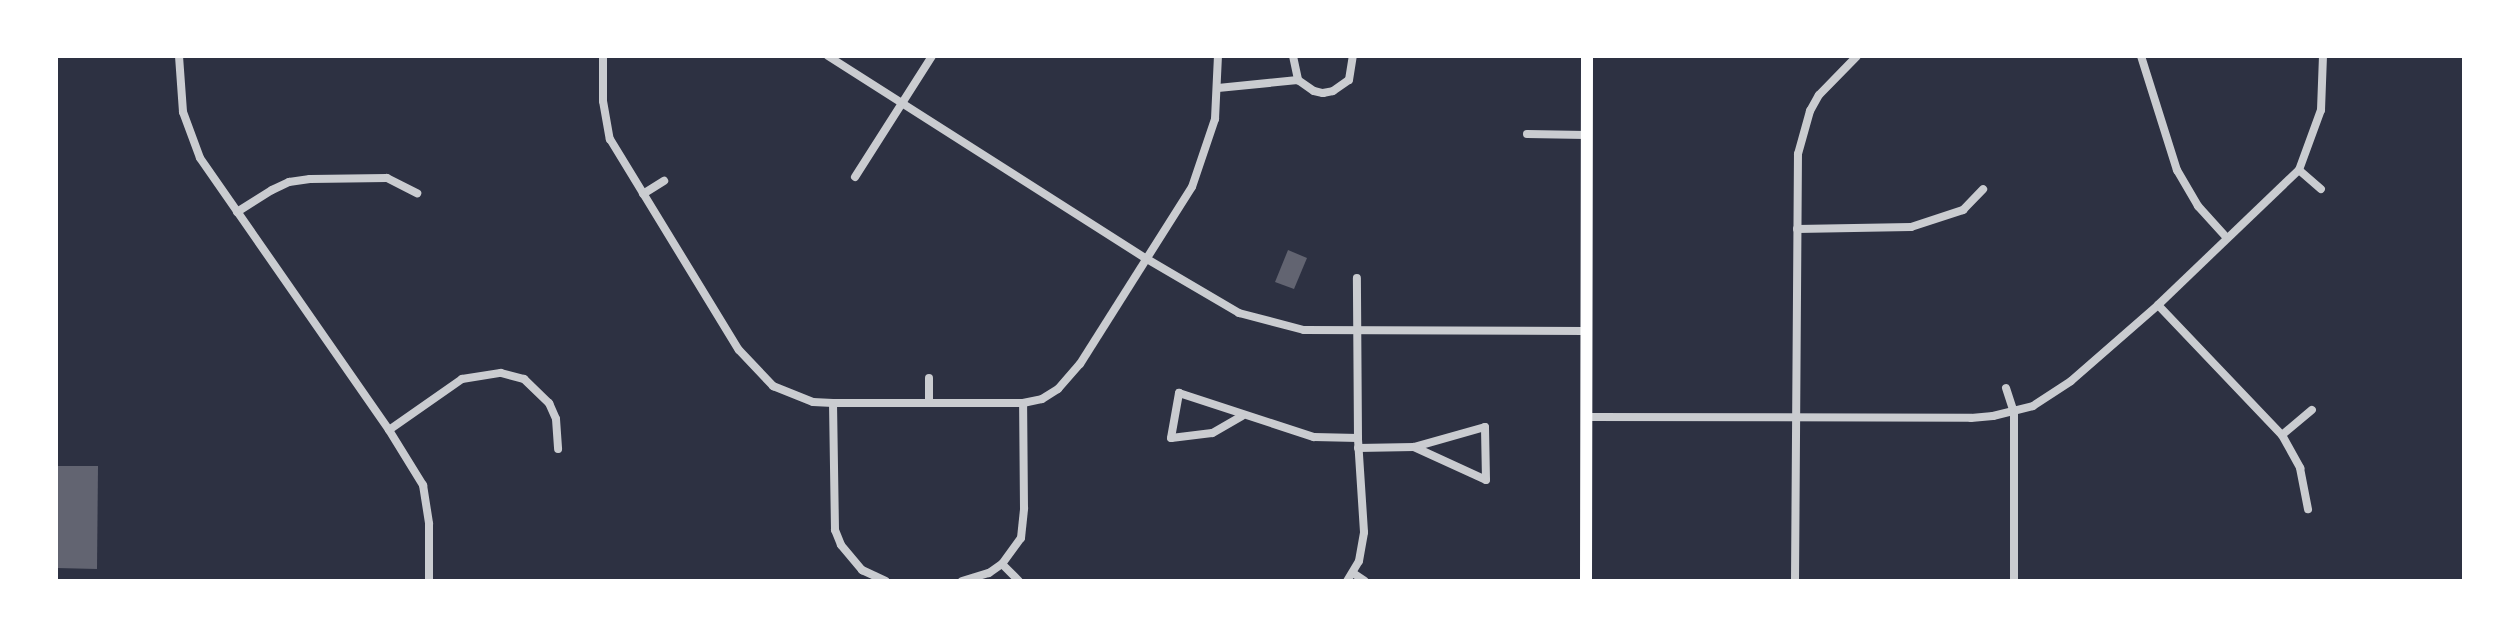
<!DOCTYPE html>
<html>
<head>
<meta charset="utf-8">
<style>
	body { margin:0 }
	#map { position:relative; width:2520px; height:637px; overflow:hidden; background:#2d3142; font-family:"Alegreya Sans",sans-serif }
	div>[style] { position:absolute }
	.building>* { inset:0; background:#626471 }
	.minor>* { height:8px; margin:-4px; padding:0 4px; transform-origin:4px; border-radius:4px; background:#caccd0 }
	.secondary>* { height:12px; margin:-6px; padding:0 6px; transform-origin:6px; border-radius:6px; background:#fff }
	span { translate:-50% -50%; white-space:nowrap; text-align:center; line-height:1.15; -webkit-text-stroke:8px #fff; paint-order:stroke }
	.frame { position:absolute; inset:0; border:58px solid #fff; pointer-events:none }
</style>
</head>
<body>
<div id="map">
	<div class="building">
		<i style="clip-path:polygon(1288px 250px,1307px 258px,1294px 289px,1275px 282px)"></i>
		<i style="clip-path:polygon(56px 466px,98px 466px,97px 569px,56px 568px)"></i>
	</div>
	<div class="minor">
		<i style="left:179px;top:56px;width:56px;rotate:85.9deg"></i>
		<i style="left:183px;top:112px;width:49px;rotate:69.7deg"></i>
		<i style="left:200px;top:158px;width:331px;rotate:55.2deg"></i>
		<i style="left:389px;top:430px;width:65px;rotate:58.3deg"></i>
		<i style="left:423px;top:485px;width:39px;rotate:81deg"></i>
		<i style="left:429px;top:524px;width:57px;rotate:90deg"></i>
		<i style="left:603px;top:56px;width:45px;rotate:90deg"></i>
		<i style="left:603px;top:101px;width:39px;rotate:80deg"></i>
		<i style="left:610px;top:139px;width:247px;rotate:58.6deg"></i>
		<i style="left:739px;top:350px;width:50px;rotate:46.6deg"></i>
		<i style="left:773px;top:386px;width:43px;rotate:21.8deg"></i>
		<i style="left:813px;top:402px;width:20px;rotate:3deg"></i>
		<i style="left:833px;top:403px;width:190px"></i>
		<i style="left:1023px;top:403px;width:19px;rotate:-12deg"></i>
		<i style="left:1042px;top:399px;width:19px;rotate:-32deg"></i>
		<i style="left:1058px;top:389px;width:33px;rotate:-49deg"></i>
		<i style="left:1080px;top:364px;width:209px;rotate:-57.7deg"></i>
		<i style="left:1192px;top:187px;width:72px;rotate:-71.3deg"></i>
		<i style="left:1215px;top:119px;width:63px;rotate:-87.3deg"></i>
		<i style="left:828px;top:56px;width:378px;rotate:32.5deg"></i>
		<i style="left:1147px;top:259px;width:107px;rotate:30.4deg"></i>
		<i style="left:1239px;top:313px;width:67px;rotate:14.7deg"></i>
		<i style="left:1304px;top:330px;width:282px;rotate:0.2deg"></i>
		<i style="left:1293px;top:56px;width:25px;rotate:78deg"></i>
		<i style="left:1298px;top:80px;width:19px;rotate:35deg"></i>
		<i style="left:1314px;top:91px;width:9px;rotate:13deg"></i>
		<i style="left:1323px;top:93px;width:10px;rotate:-11deg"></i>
		<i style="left:1333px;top:91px;width:19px;rotate:-35deg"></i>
		<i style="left:1349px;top:80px;width:24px;rotate:-81deg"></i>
		<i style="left:2141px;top:56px;width:120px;rotate:72.5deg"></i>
		<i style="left:2177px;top:170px;width:42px;rotate:59.7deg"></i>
		<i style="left:2198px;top:206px;width:43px;rotate:47.8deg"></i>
		<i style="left:1218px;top:88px;width:80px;rotate:-5.7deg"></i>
		<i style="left:1527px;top:134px;width:59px;rotate:1deg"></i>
		<i style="left:2299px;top:170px;width:29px;rotate:41deg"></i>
		<i style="left:855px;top:177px;width:143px;rotate:-57.5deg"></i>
		<i style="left:643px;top:194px;width:25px;rotate:-32deg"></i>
		<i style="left:237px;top:212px;width:41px;rotate:-32.2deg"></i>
		<i style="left:272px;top:190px;width:19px;rotate:-25deg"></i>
		<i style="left:289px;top:182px;width:21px;rotate:-8deg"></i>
		<i style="left:310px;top:179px;width:77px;rotate:-0.7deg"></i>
		<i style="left:387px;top:178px;width:34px;rotate:27deg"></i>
		<i style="left:1797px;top:229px;width:114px;rotate:-1deg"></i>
		<i style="left:1911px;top:227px;width:55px;rotate:-18.1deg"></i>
		<i style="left:1963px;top:210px;width:29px;rotate:-46deg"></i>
		<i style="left:2158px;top:305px;width:180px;rotate:46.4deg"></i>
		<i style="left:2282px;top:435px;width:38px;rotate:61deg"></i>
		<i style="left:2300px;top:468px;width:42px;rotate:79deg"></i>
		<i style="left:929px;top:378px;width:24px;rotate:90deg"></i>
		<i style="left:2006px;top:388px;width:25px;rotate:72deg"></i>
		<i style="left:2014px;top:412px;width:169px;rotate:90deg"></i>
		<i style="left:833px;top:403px;width:127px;rotate:89.1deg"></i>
		<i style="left:835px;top:530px;width:16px;rotate:68deg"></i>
		<i style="left:841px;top:545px;width:33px;rotate:50deg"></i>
		<i style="left:862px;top:570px;width:26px;rotate:25deg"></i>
		<i style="left:1242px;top:416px;width:34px;rotate:150deg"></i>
		<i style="left:1212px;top:433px;width:41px;rotate:173deg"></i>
		<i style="left:1171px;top:438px;width:46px;rotate:-79.9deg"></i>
		<i style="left:1179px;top:393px;width:142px;rotate:18.1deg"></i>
		<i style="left:1314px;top:437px;width:44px;rotate:1.3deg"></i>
		<i style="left:1586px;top:417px;width:385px;rotate:0.1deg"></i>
		<i style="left:1971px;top:418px;width:22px;rotate:-5deg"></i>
		<i style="left:1993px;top:416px;width:41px;rotate:-14deg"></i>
		<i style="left:2033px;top:406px;width:45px;rotate:-33.3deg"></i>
		<i style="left:2071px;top:381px;width:116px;rotate:-41.1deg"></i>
		<i style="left:2158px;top:305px;width:195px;rotate:-43.8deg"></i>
		<i style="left:2299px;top:170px;width:64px;rotate:-69.9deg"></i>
		<i style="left:2321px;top:110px;width:54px;rotate:-87.9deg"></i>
		<i style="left:389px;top:430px;width:89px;rotate:-34.9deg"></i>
		<i style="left:462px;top:379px;width:39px;rotate:-9deg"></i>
		<i style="left:501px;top:373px;width:24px;rotate:15deg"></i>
		<i style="left:524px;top:379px;width:35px;rotate:44deg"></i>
		<i style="left:549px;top:403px;width:17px;rotate:66deg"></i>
		<i style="left:556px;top:419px;width:30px;rotate:86deg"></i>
		<i style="left:2282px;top:435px;width:39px;rotate:-40deg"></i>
		<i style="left:1358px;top:448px;width:56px;rotate:-1deg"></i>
		<i style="left:1414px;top:447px;width:79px;rotate:24.6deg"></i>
		<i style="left:1486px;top:480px;width:53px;rotate:-91.1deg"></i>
		<i style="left:1485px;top:427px;width:74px;rotate:164.3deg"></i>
		<i style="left:1002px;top:564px;width:24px;rotate:45deg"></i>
		<i style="left:1353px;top:573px;width:14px;rotate:34deg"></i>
		<i style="left:962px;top:581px;width:28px;rotate:-17deg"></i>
		<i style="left:989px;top:573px;width:16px;rotate:-35deg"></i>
		<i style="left:1002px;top:564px;width:32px;rotate:-54deg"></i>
		<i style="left:1021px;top:538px;width:30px;rotate:-84deg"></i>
		<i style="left:1024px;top:508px;width:105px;rotate:-90.5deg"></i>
		<i style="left:1347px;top:581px;width:23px;rotate:-59deg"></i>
		<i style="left:1359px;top:561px;width:29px;rotate:-80deg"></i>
		<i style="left:1364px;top:532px;width:94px;rotate:-93.7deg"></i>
		<i style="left:1358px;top:438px;width:160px;rotate:-90.4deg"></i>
		<i style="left:1795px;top:581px;width:427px;rotate:-89.6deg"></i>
		<i style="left:1798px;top:154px;width:45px;rotate:-74.4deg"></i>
		<i style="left:1810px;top:111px;width:18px;rotate:-61deg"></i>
		<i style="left:1819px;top:95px;width:54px;rotate:-45.7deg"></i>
	</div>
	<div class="secondary">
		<i style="left:1586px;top:581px;width:525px;rotate:-89.89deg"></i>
	</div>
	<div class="frame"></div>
</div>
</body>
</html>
